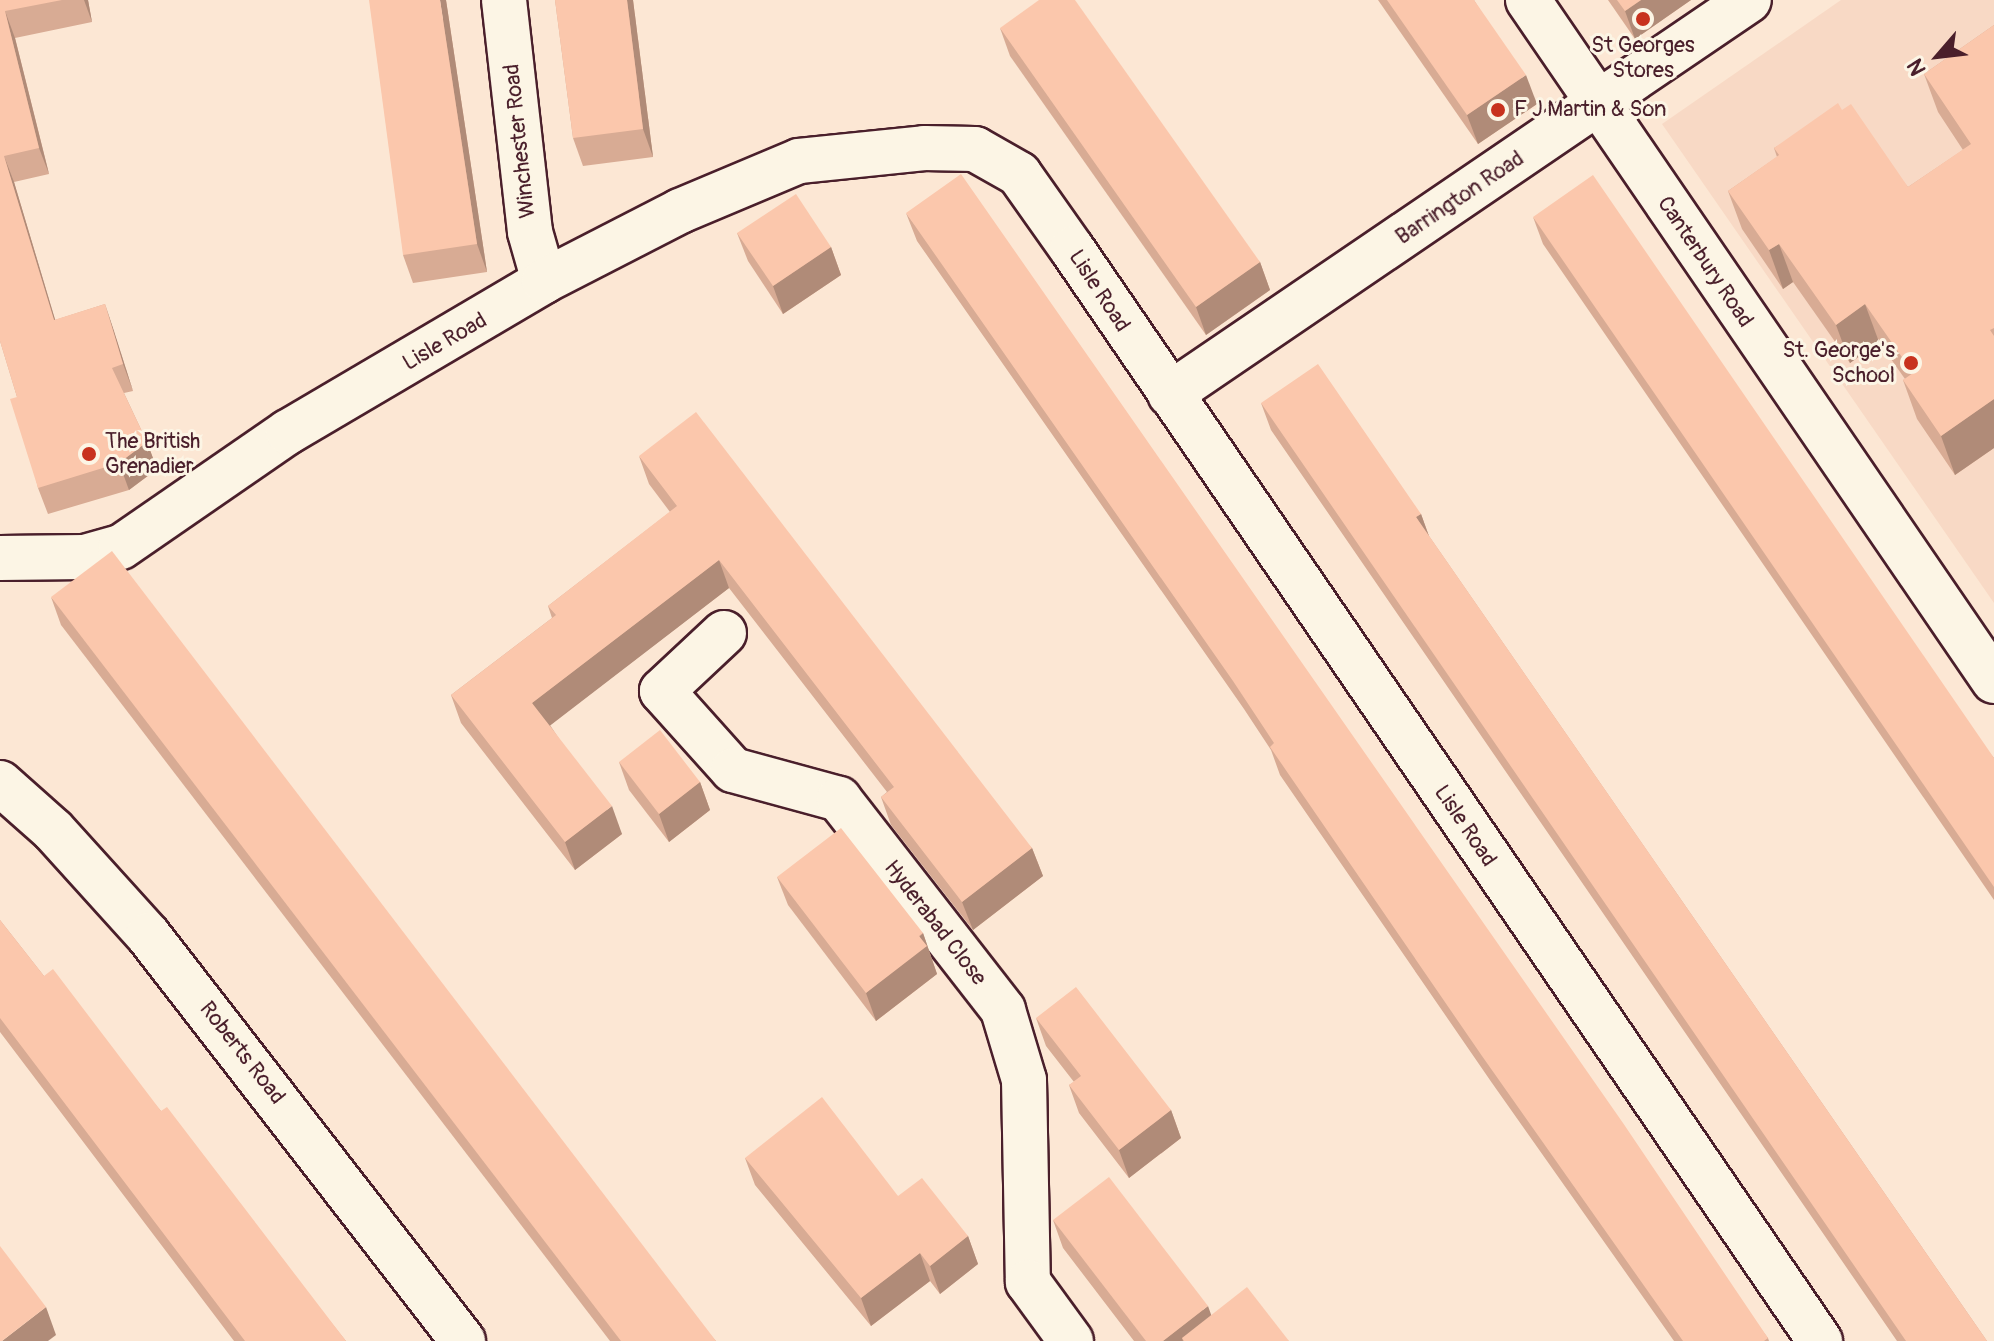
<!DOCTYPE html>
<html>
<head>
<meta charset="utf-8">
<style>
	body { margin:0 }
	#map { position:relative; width:1994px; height:1341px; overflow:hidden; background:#fce7d4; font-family:Pangolin,sans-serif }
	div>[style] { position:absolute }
	.built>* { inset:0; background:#f8d9c5 }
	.roads { filter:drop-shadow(2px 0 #4a1f2b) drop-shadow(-2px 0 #4a1f2b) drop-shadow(0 2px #4a1f2b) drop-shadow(0 -2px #4a1f2b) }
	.street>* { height:44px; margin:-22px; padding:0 22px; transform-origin:22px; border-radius:22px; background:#fcf5e5 }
	.wall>* { inset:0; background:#d8ab94 }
	.shaded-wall>* { inset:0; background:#b08b78 }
	.building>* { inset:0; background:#fbc7ac }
	.dots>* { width:22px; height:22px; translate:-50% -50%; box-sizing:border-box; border:4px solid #fcf5e5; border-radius:50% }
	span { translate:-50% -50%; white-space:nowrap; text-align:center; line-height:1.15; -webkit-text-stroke:6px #fcf5e5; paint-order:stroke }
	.poi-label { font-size:22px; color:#4a1f2b }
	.left { translate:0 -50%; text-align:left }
	.right { translate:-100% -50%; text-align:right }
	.street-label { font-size:22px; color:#4a1f2b }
	.north { position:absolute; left:1898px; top:16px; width:80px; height:80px; -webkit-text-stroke:6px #fcf5e5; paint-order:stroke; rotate:242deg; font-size:22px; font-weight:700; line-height:32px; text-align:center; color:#4a1f2b }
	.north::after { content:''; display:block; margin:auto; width:28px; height:36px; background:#4a1f2b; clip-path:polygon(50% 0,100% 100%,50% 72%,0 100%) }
</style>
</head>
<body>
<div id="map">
	<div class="built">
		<i style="clip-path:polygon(1841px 0,1994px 0,1994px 603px,1662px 124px)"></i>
	</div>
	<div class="roads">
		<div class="street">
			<i style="left:504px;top:0;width:233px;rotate:83.6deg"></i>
			<i style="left:530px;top:232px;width:51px;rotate:74.1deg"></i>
			<i style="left:1528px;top:0;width:825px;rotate:55.62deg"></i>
			<i style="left:1170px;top:394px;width:700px;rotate:-34.23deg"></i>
			<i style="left:0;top:558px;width:85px;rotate:-0.7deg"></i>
			<i style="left:85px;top:557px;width:37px;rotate:-16deg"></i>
			<i style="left:121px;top:547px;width:203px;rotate:-34.6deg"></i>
			<i style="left:288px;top:432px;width:297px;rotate:-30.5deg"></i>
			<i style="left:544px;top:281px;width:153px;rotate:-27.2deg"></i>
			<i style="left:680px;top:211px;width:129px;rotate:-22.8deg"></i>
			<i style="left:799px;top:161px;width:126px;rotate:-5.9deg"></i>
			<i style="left:924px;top:148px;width:51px;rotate:1.1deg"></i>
			<i style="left:975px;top:149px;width:51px;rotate:29.6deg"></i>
			<i style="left:1019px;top:174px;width:92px;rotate:54.8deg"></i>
			<i style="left:1072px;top:249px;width:1324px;rotate:55.59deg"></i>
			<i style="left:724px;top:633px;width:85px;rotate:136.9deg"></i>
			<i style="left:662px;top:691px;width:106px;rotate:48.1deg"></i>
			<i style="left:733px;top:770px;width:110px;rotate:15.3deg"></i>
			<i style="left:839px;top:799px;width:267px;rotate:52.1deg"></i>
			<i style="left:1003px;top:1010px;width:73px;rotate:73.3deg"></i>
			<i style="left:1024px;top:1080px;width:202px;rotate:88.9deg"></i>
			<i style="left:1028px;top:1282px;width:73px;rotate:53.9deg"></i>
			<i style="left:0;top:783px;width:71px;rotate:41.6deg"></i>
			<i style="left:53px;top:830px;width:142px;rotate:47.9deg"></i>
			<i style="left:148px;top:935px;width:514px;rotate:52.19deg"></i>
		</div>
	</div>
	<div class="wall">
		<i style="clip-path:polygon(0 0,88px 0,92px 22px,15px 38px,49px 174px,14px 182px,55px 320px,105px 304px,133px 391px,124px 393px,147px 442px,157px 469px,129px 490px,48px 514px,38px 488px,17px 397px,0 341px)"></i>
		<i style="clip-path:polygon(446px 0,487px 272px,413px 283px,403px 255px)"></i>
		<i style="clip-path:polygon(555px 0,633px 0,653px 157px,583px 166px,573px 138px)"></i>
		<i style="clip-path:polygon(1378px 0,1474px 0,1537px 104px,1478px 144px)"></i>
		<i style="clip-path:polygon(1608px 0,1691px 0,1635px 39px)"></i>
		<i style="clip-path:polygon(1994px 25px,1994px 448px,1955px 475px,1917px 419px,1903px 380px,1905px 379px,1879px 342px,1850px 363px,1793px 282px,1783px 289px,1742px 229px,1728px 191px,1777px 157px,1774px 148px,1842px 110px,1908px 187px,1963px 150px,1938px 112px,1924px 74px)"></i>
		<i style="clip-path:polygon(1000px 28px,1260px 262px,1270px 290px,1206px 335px,1010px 56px)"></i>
		<i style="clip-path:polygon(906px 213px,1768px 1338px,1769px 1341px,1674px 1341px,1492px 1083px,1280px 775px,1271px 750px,1244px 709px,917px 241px)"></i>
		<i style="clip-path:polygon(1533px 217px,1994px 758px,1994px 900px,1543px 244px)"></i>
		<i style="clip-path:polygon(737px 233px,831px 247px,841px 275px,783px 314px,748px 261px)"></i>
		<i style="clip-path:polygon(1261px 403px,1421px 514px,1429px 536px,1987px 1341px,1897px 1341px,1271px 430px)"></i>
		<i style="clip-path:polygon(639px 456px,1032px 848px,1043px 876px,973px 930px,891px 825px,881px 797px,887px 792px,729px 588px,550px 725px,622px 834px,575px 870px,461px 723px,451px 695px,552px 618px,548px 606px,670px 512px,649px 484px)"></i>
		<i style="clip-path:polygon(51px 597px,716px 1341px,610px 1341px,61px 625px)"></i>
		<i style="clip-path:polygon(619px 762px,700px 782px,710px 810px,669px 842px,629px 790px)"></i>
		<i style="clip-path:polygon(777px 877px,923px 933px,937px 974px,876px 1021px,788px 905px)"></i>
		<i style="clip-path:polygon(0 920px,44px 976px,161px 1111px,346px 1341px,234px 1341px,0 1032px)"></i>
		<i style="clip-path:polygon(1036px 1018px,1171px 1110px,1181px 1138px,1129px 1178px,1079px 1113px,1069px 1085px,1074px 1082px,1046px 1046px)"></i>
		<i style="clip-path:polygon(745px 1158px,898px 1196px,968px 1236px,978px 1264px,940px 1294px,930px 1281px,871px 1326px,755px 1185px)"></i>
		<i style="clip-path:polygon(1053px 1220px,1211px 1315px,1289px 1341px,1134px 1341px,1063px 1248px)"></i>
	</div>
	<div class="shaded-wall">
		<i style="clip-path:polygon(84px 0,88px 0,92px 22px)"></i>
		<i style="clip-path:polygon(440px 0,446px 0,487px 272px,477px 244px)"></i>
		<i style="clip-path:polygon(627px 0,633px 0,653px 157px,643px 129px)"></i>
		<i style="clip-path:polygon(1641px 0,1691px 0,1635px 39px,1625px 11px)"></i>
		<i style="clip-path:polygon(5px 11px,15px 38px,49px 174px,39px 148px)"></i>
		<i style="clip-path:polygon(1526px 75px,1537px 104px,1478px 144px,1467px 115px)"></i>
		<i style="clip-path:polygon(4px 156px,14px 182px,63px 346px,54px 320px)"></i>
		<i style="clip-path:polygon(1779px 244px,1793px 282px,1783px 289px,1769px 250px)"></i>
		<i style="clip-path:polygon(831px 247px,841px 275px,783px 314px,773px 286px)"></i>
		<i style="clip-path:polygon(1260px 262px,1270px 290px,1206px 335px,1196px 307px)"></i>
		<i style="clip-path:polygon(105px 304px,114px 331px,133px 391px,123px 364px)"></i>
		<i style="clip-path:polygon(1865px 304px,1879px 342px,1850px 363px,1836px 325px)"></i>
		<i style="clip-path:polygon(1994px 399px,1994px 448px,1955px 475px,1941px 436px)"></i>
		<i style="clip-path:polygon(147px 442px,157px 469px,129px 490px,119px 463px)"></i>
		<i style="clip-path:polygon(1421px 514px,1431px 542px,1416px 517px)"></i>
		<i style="clip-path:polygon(719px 560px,729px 588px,543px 731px,532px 703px)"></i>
		<i style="clip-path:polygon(700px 782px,710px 810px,669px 842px,659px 814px)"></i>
		<i style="clip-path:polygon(612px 806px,622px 834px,575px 870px,565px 842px)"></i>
		<i style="clip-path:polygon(1032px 848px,1043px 876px,973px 930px,962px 902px)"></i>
		<i style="clip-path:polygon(923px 933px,937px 974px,876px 1021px,866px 993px)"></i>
		<i style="clip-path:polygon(1171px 1110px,1181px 1138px,1129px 1178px,1119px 1150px)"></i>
		<i style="clip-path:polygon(968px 1236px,978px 1264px,940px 1294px,930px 1266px)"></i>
		<i style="clip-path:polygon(920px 1253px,930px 1281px,871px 1326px,861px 1298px)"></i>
		<i style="clip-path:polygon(1208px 1306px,1218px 1334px,1182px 1338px,1183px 1341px,1163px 1341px)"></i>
		<i style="clip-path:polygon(46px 1307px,56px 1335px,48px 1341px,2px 1341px)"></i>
	</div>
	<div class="building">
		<i style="clip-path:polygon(0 0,62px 0,5px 11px,39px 148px,4px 156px,54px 320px,105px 304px,123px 364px,112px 368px,147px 442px,119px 463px,38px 488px,10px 399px,17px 397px,0 341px)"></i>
		<i style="clip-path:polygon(369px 0,440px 0,477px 244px,403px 255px)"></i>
		<i style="clip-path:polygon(555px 0,627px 0,643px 129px,573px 138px)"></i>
		<i style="clip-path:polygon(1039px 0,1075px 0,1260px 262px,1196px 307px,1000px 28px)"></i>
		<i style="clip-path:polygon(1387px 0,1474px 0,1526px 75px,1467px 115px)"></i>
		<i style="clip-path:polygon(1617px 0,1641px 0,1625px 11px)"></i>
		<i style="clip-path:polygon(1994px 25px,1994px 328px,1990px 330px,1994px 336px,1994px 399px,1941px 436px,1903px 380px,1913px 373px,1865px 304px,1836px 325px,1779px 244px,1769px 250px,1728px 191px,1779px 155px,1774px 148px,1838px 103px,1842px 110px,1851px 104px,1908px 187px,1971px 144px,1924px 74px)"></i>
		<i style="clip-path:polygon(961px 174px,1623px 1123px,1768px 1338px,1764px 1341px,1683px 1341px,1482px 1056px,1270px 747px,1274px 743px,1233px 681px,906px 213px)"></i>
		<i style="clip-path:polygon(1593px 175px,1994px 758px,1994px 887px,1533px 217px)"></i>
		<i style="clip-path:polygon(796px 194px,831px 247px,773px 286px,737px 233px)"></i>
		<i style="clip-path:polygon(1318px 364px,1421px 514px,1416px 517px,1987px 1341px,1906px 1341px,1261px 403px)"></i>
		<i style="clip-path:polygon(696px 412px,1032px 848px,962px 902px,881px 797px,894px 787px,719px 560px,532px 703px,612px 806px,565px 842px,451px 695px,556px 615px,548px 606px,677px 506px,639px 456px)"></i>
		<i style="clip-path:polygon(112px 551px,716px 1341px,621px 1341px,51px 597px)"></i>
		<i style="clip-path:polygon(660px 730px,700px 782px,659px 814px,619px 762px)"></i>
		<i style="clip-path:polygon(841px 828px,923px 933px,919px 936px,927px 946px,866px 993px,777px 877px)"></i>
		<i style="clip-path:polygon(0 920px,44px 976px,53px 969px,161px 1111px,167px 1107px,346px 1341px,245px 1341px,0 1018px)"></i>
		<i style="clip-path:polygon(1076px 987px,1171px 1110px,1119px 1150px,1069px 1085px,1081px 1076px,1036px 1018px)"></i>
		<i style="clip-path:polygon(822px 1097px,898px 1196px,922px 1178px,968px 1236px,930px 1266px,920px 1253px,861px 1298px,745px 1158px)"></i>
		<i style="clip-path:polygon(1109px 1177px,1208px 1306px,1163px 1341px,1146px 1341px,1053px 1220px)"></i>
		<i style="clip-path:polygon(0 1246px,46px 1307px,2px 1341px,0 1341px)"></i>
		<i style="clip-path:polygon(1247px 1287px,1289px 1341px,1184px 1341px,1182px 1338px)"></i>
	</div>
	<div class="dots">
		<i style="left:1643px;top:19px;background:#c8321e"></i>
		<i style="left:1498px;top:110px;background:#c8321e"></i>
		<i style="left:1911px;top:363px;background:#c8321e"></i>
		<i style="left:89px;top:454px;background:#c8321e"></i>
	</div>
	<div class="poi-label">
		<span style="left:1643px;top:58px">St Georges<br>Stores</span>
		<span class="left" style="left:1514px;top:110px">F J Martin &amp; Son</span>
		<span class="right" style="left:1895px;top:363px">St. George's<br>School</span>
		<span class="left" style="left:105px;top:454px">The British<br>Grenadier</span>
	</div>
	<div class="street-label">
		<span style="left:520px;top:141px;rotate:-96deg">Winchester Road</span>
		<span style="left:1460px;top:198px;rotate:-34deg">Barrington Road</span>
		<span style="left:1705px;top:262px;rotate:56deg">Canterbury Road</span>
		<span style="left:1099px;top:291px;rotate:57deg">Lisle Road</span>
		<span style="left:445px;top:342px;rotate:-30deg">Lisle Road</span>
		<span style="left:1465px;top:826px;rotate:56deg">Lisle Road</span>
		<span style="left:935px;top:923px;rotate:52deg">Hyderabad Close</span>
		<span style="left:242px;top:1053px;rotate:52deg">Roberts Road</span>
	</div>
	<div class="north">N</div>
</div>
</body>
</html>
